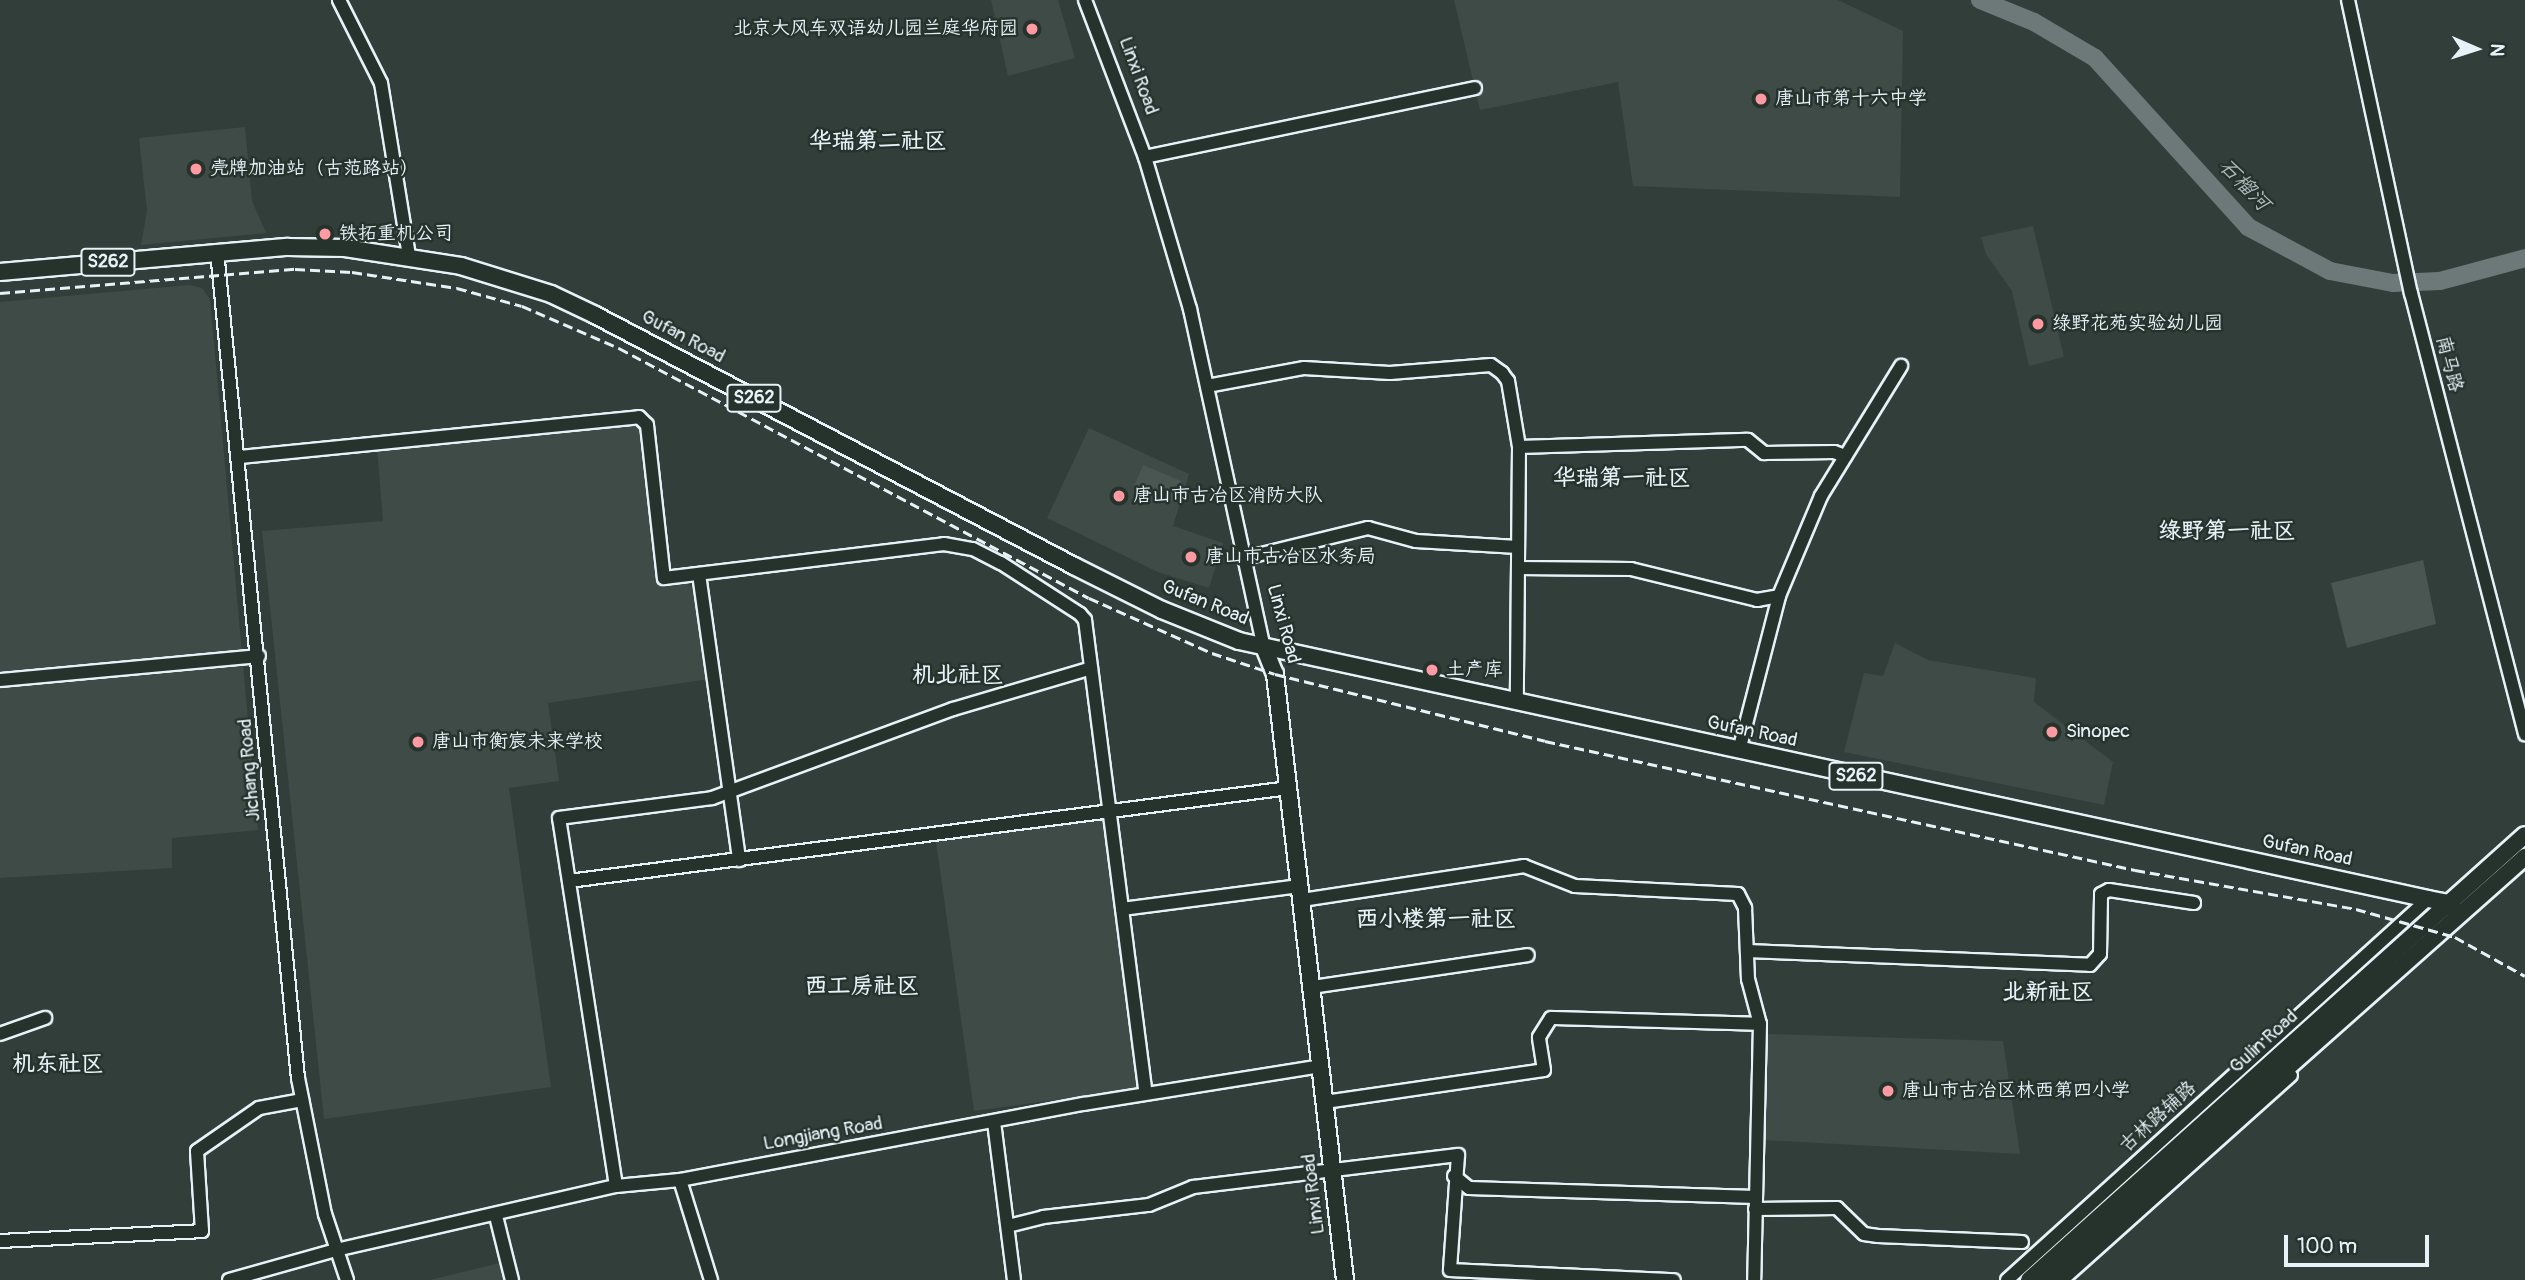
<!DOCTYPE html>
<html>
<head>
<meta charset="utf-8">
<style>
	body { margin:0 }
	#map { position:relative; width:2525px; height:1280px; overflow:hidden; background:#323e39; font-family:Pangolin,"LXGW WenKai TC",sans-serif }
	div>[style] { position:absolute }
	.built>* { inset:0; background:#3f4b46 }
	.green>* { inset:0; background:#495651 }
	.river>* { height:18px; margin:-9px; padding:0 9px; transform-origin:9px; border-radius:9px; background:#6d7978 }
	.roads { filter:drop-shadow(2px 0 #e8f1f8) drop-shadow(-2px 0 #e8f1f8) drop-shadow(0 2px #e8f1f8) drop-shadow(0 -2px #e8f1f8) }
	.minor>* { height:12px; margin:-6px; padding:0 6px; transform-origin:6px; border-radius:6px; background:#26332d }
	.major>* { height:16px; margin:-8px; padding:0 8px; transform-origin:8px; border-radius:8px; background:#26332d }
	.rail>* { height:2.5px; margin-top:-1.25px; transform-origin:0; background:repeating-linear-gradient(90deg,#e8f1f8 0 10px,transparent 0 15px) }
	.dots>* { width:19px; height:19px; translate:-50% -50%; box-sizing:border-box; border:4px solid #26332d; border-radius:50% }
	span { translate:-50% -50%; white-space:nowrap; text-align:center; line-height:1.15; -webkit-text-stroke:5px #26332d; paint-order:stroke }
	.shield-label span { padding:2px 5px; background:#26332d; border:2px solid; border-radius:5px; -webkit-text-stroke-width:0 }
	.shield-label { font-size:18px; color:#e8f1f8; font-weight:700 }
	.poi-label { font-size:19px; color:#e8f1f8 }
	.right { translate:-100% -50%; text-align:right }
	.left { translate:0 -50%; text-align:left }
	.street-label { font-size:19px; color:#e8f1f8 }
	.water-label { font-size:21px; color:#b1bbbe; font-style:italic }
	.quarter-label { font-size:23px; color:#e8f1f8; font-weight:700 }
	.north { position:absolute; left:2441px; top:14px; width:70px; height:70px; -webkit-text-stroke:5px #26332d; paint-order:stroke; rotate:93deg; font-size:19px; font-weight:700; line-height:28px; text-align:center; color:#e8f1f8 }
	.north::after { content:''; display:block; margin:auto; width:24px; height:32px; background:#e8f1f8; clip-path:polygon(50% 0,100% 100%,50% 72%,0 100%) }
	.scale { position:absolute; left:2284px; top:1235px; width:145px; height:32px; box-sizing:border-box; border:4px solid #e8f1f8; border-top:0; padding-left:9px; font-size:21px; line-height:24px; white-space:nowrap; color:#e8f1f8; -webkit-text-stroke:5px #26332d; paint-order:stroke }
</style>
</head>
<body>
<div id="map">
	<div class="built">
		<i style="clip-path:polygon(991px 0,1058px 0,1075px 58px,1008px 76px)"></i>
		<i style="clip-path:polygon(1454px 0,1838px 0,1903px 31px,1900px 197px,1633px 186px,1618px 82px,1480px 110px)"></i>
		<i style="clip-path:polygon(245px 127px,252px 201px,266px 233px,141px 245px,147px 211px,139px 138px)"></i>
		<i style="clip-path:polygon(2033px 226px,2064px 357px,2029px 366px,2012px 291px,1986px 254px,1981px 237px)"></i>
		<i style="clip-path:polygon(189px 285px,202px 288px,210px 299px,258px 830px,172px 838px,172px 868px,0 878px,0 302px)"></i>
		<i style="clip-path:polygon(638px 422px,647px 435px,659px 585px,686px 583px,697px 591px,709px 679px,548px 703px,559px 781px,509px 788px,551px 1087px,324px 1119px,262px 531px,383px 521px,377px 447px)"></i>
		<i style="clip-path:polygon(1089px 428px,1189px 474px,1173px 526px,1223px 543px,1209px 588px,1158px 572px,1047px 518px)"></i>
		<i style="clip-path:polygon(1895px 643px,1928px 660px,2036px 678px,2034px 702px,2113px 762px,2104px 805px,1844px 752px,1864px 673px,1883px 676px)"></i>
		<i style="clip-path:polygon(1104px 818px,1141px 1088px,974px 1111px,936px 842px)"></i>
		<i style="clip-path:polygon(1767px 1034px,2003px 1041px,2020px 1154px,1763px 1140px)"></i>
		<i style="clip-path:polygon(504px 1262px,509px 1280px,430px 1280px)"></i>
	</div>
	<div class="green">
		<i style="clip-path:polygon(1143px 465px,1181px 481px,1171px 503px,1134px 486px)"></i>
		<i style="clip-path:polygon(2423px 560px,2436px 624px,2347px 648px,2331px 583px)"></i>
	</div>
	<div class="river">
		<i style="left:1980px;top:0;width:58px;rotate:22.2deg"></i>
		<i style="left:2034px;top:22px;width:71px;rotate:30.5deg"></i>
		<i style="left:2095px;top:58px;width:228px;rotate:47.8deg"></i>
		<i style="left:2248px;top:227px;width:93px;rotate:28.2deg"></i>
		<i style="left:2330px;top:271px;width:64px;rotate:10.8deg"></i>
		<i style="left:2393px;top:283px;width:47px;rotate:-2.4deg"></i>
		<i style="left:2440px;top:281px;width:88px;rotate:-15.1deg"></i>
	</div>
	<div class="roads">
		<div class="minor">
			<i style="left:339px;top:0;width:93px;rotate:63.2deg"></i>
			<i style="left:381px;top:83px;width:175px;rotate:80.8deg"></i>
			<i style="left:1085px;top:0;width:168px;rotate:69.1deg"></i>
			<i style="left:1145px;top:157px;width:159px;rotate:73.5deg"></i>
			<i style="left:1190px;top:309px;width:346px;rotate:77.7deg"></i>
			<i style="left:2348px;top:0;width:300px;rotate:77.9deg"></i>
			<i style="left:2411px;top:293px;width:456px;rotate:75.5deg"></i>
			<i style="left:1145px;top:157px;width:337px;rotate:-11.8deg"></i>
			<i style="left:217px;top:251px;width:831px;rotate:84.41deg"></i>
			<i style="left:298px;top:1078px;width:139px;rotate:78.8deg"></i>
			<i style="left:325px;top:1214px;width:70px;rotate:71.6deg"></i>
			<i style="left:1207px;top:386px;width:99px;rotate:-10.5deg"></i>
			<i style="left:1304px;top:368px;width:86px;rotate:3.3deg"></i>
			<i style="left:1390px;top:373px;width:101px;rotate:-4.5deg"></i>
			<i style="left:1491px;top:365px;width:14px;rotate:36deg"></i>
			<i style="left:1502px;top:373px;width:10px;rotate:53deg"></i>
			<i style="left:1508px;top:381px;width:67px;rotate:80.5deg"></i>
			<i style="left:1519px;top:447px;width:254px;rotate:90.5deg"></i>
			<i style="left:1519px;top:447px;width:229px;rotate:-1.8deg"></i>
			<i style="left:1748px;top:440px;width:21px;rotate:39deg"></i>
			<i style="left:1764px;top:453px;width:70px;rotate:-0.8deg"></i>
			<i style="left:1834px;top:452px;width:12px;rotate:20deg"></i>
			<i style="left:240px;top:457px;width:401px;rotate:-5.7deg"></i>
			<i style="left:639px;top:417px;width:11px;rotate:45deg"></i>
			<i style="left:647px;top:425px;width:154px;rotate:83.7deg"></i>
			<i style="left:664px;top:578px;width:282px;rotate:-6.9deg"></i>
			<i style="left:944px;top:544px;width:29px;rotate:10deg"></i>
			<i style="left:973px;top:549px;width:31px;rotate:27deg"></i>
			<i style="left:1001px;top:563px;width:94px;rotate:32.8deg"></i>
			<i style="left:1080px;top:614px;width:8px;rotate:50deg"></i>
			<i style="left:1085px;top:620px;width:477px;rotate:82.7deg"></i>
			<i style="left:1245px;top:558px;width:127px;rotate:-13.7deg"></i>
			<i style="left:1368px;top:528px;width:50px;rotate:15.2deg"></i>
			<i style="left:1416px;top:541px;width:102px;rotate:3.4deg"></i>
			<i style="left:1518px;top:568px;width:113px;rotate:0.5deg"></i>
			<i style="left:1631px;top:569px;width:130px;rotate:13.8deg"></i>
			<i style="left:1757px;top:600px;width:22px;rotate:-10deg"></i>
			<i style="left:699px;top:574px;width:289px;rotate:82deg"></i>
			<i style="left:0;top:680px;width:260px;rotate:-5.3deg"></i>
			<i style="left:1739px;top:751px;width:160px;rotate:-75.5deg"></i>
			<i style="left:1779px;top:596px;width:108px;rotate:-67.2deg"></i>
			<i style="left:1821px;top:496px;width:153px;rotate:-58.4deg"></i>
			<i style="left:569px;top:881px;width:726px;rotate:-7.36deg"></i>
			<i style="left:1302px;top:900px;width:225px;rotate:-8.7deg"></i>
			<i style="left:1524px;top:866px;width:55px;rotate:21.4deg"></i>
			<i style="left:1575px;top:886px;width:163px;rotate:2.8deg"></i>
			<i style="left:1738px;top:894px;width:16px;rotate:63deg"></i>
			<i style="left:1745px;top:908px;width:71px;rotate:87.6deg"></i>
			<i style="left:1748px;top:979px;width:47px;rotate:75.1deg"></i>
			<i style="left:1760px;top:1024px;width:256px;rotate:91.3deg"></i>
			<i style="left:1122px;top:909px;width:179px;rotate:-7.4deg"></i>
			<i style="left:1747px;top:951px;width:343px;rotate:2.3deg"></i>
			<i style="left:2090px;top:965px;width:15px;rotate:-48deg"></i>
			<i style="left:2100px;top:954px;width:60px;rotate:-89deg"></i>
			<i style="left:2101px;top:894px;width:9px;rotate:-27deg"></i>
			<i style="left:2109px;top:890px;width:86px;rotate:8.7deg"></i>
			<i style="left:1312px;top:987px;width:218px;rotate:-8.4deg"></i>
			<i style="left:0;top:1034px;width:48px;rotate:-19.6deg"></i>
			<i style="left:1325px;top:1102px;width:221px;rotate:-8.3deg"></i>
			<i style="left:1544px;top:1070px;width:33px;rotate:-99deg"></i>
			<i style="left:1539px;top:1037px;width:22px;rotate:-58deg"></i>
			<i style="left:1551px;top:1018px;width:209px;rotate:1.6deg"></i>
			<i style="left:994px;top:1122px;width:159px;rotate:82.8deg"></i>
			<i style="left:1454px;top:1176px;width:19px;rotate:39deg"></i>
			<i style="left:1469px;top:1188px;width:287px;rotate:1.8deg"></i>
			<i style="left:680px;top:1180px;width:105px;rotate:72.8deg"></i>
			<i style="left:616px;top:1186px;width:372px;rotate:-98.8deg"></i>
			<i style="left:559px;top:818px;width:154px;rotate:-7.4deg"></i>
			<i style="left:712px;top:798px;width:257px;rotate:-20.3deg"></i>
			<i style="left:953px;top:709px;width:144px;rotate:-16.5deg"></i>
			<i style="left:1755px;top:1209px;width:82px;rotate:-0.7deg"></i>
			<i style="left:1837px;top:1208px;width:37px;rotate:44deg"></i>
			<i style="left:1864px;top:1234px;width:14px;rotate:8deg"></i>
			<i style="left:1878px;top:1236px;width:144px;rotate:2.4deg"></i>
			<i style="left:496px;top:1216px;width:66px;rotate:76deg"></i>
			<i style="left:1008px;top:1226px;width:36px;rotate:-14deg"></i>
			<i style="left:1043px;top:1217px;width:107px;rotate:-6.5deg"></i>
			<i style="left:1149px;top:1205px;width:48px;rotate:-22.2deg"></i>
			<i style="left:1193px;top:1187px;width:267px;rotate:-6.9deg"></i>
			<i style="left:1458px;top:1155px;width:115px;rotate:94deg"></i>
			<i style="left:1450px;top:1270px;width:224px;rotate:2.6deg"></i>
			<i style="left:0;top:1241px;width:202px;rotate:-2.8deg"></i>
			<i style="left:202px;top:1231px;width:80px;rotate:-93.6deg"></i>
			<i style="left:197px;top:1151px;width:75px;rotate:-34.7deg"></i>
			<i style="left:259px;top:1108px;width:44px;rotate:-10.5deg"></i>
			<i style="left:229px;top:1280px;width:111px;rotate:-15.7deg"></i>
			<i style="left:336px;top:1250px;width:287px;rotate:-12.9deg"></i>
			<i style="left:616px;top:1186px;width:64px;rotate:-5.4deg"></i>
			<i style="left:680px;top:1180px;width:411px;rotate:-10.7deg"></i>
			<i style="left:1084px;top:1104px;width:240px;rotate:-9.1deg"></i>
			<i style="left:2007px;top:1280px;width:568px;rotate:-42.14deg"></i>
			<i style="left:2062px;top:1280px;width:307px;rotate:-41.8deg"></i>
		</div>
		<div class="major">
			<i style="left:0;top:272px;width:289px;rotate:-5deg"></i>
			<i style="left:288px;top:247px;width:57px;rotate:1deg"></i>
			<i style="left:345px;top:248px;width:117px;rotate:8.8deg"></i>
			<i style="left:461px;top:266px;width:94px;rotate:17.3deg"></i>
			<i style="left:551px;top:294px;width:49px;rotate:25.5deg"></i>
			<i style="left:595px;top:315px;width:541px;rotate:27.65deg"></i>
			<i style="left:1074px;top:566px;width:98px;rotate:26.6deg"></i>
			<i style="left:1162px;top:610px;width:83px;rotate:21.9deg"></i>
			<i style="left:1239px;top:641px;width:1217px;rotate:12.24deg"></i>
			<i style="left:2428px;top:899px;width:20px;rotate:11deg"></i>
			<i style="left:2448px;top:903px;width:16px;rotate:45deg"></i>
			<i style="left:1264px;top:647px;width:29px;rotate:68deg"></i>
			<i style="left:1275px;top:674px;width:610px;rotate:83.41deg"></i>
			<i style="left:2029px;top:1280px;width:666px;rotate:-41.9deg"></i>
			<i style="left:2048px;top:1280px;width:638px;rotate:-41.57deg"></i>
		</div>
	</div>
	<div class="rail">
		<i style="left:0;top:293px;width:296px;rotate:-4.7deg"></i>
		<i style="left:295px;top:269px;width:57px;rotate:3deg"></i>
		<i style="left:352px;top:272px;width:106px;rotate:8.7deg"></i>
		<i style="left:457px;top:288px;width:67px;rotate:15.5deg"></i>
		<i style="left:522px;top:306px;width:106px;rotate:23.4deg"></i>
		<i style="left:619px;top:348px;width:532px;rotate:28.01deg"></i>
		<i style="left:1089px;top:598px;width:135px;rotate:24.1deg"></i>
		<i style="left:1212px;top:653px;width:66px;rotate:18.4deg"></i>
		<i style="left:1275px;top:674px;width:278px;rotate:13.9deg"></i>
		<i style="left:1545px;top:741px;width:604px;rotate:12.33deg"></i>
		<i style="left:2135px;top:870px;width:224px;rotate:10deg"></i>
		<i style="left:2356px;top:909px;width:103px;rotate:15.8deg"></i>
		<i style="left:2455px;top:937px;width:80px;rotate:29.1deg"></i>
	</div>
	<div class="dots">
		<i style="left:1032px;top:29px;background:#ff9aa2"></i>
		<i style="left:1761px;top:99px;background:#ff9aa2"></i>
		<i style="left:196px;top:169px;background:#ff9aa2"></i>
		<i style="left:325px;top:234px;background:#ff9aa2"></i>
		<i style="left:2038px;top:324px;background:#ff9aa2"></i>
		<i style="left:1119px;top:496px;background:#ff9aa2"></i>
		<i style="left:1191px;top:557px;background:#ff9aa2"></i>
		<i style="left:1432px;top:670px;background:#ff9aa2"></i>
		<i style="left:2052px;top:732px;background:#ff9aa2"></i>
		<i style="left:418px;top:742px;background:#ff9aa2"></i>
		<i style="left:1888px;top:1091px;background:#ff9aa2"></i>
	</div>
	<div class="shield-label">
		<span style="left:108px;top:262px">S262</span>
		<span style="left:754px;top:398px">S262</span>
		<span style="left:1856px;top:776px">S262</span>
	</div>
	<div class="poi-label">
		<span class="right" style="left:1018px;top:29px">北京大风车双语幼儿园兰庭华府园</span>
		<span class="left" style="left:1775px;top:99px">唐山市第十六中学</span>
		<span class="left" style="left:210px;top:169px">壳牌加油站（古范路站）</span>
		<span class="left" style="left:339px;top:234px">铁拓重机公司</span>
		<span class="left" style="left:2052px;top:324px">绿野花苑实验幼儿园</span>
		<span class="left" style="left:1133px;top:496px">唐山市古冶区消防大队</span>
		<span class="left" style="left:1205px;top:557px">唐山市古冶区水务局</span>
		<span class="left" style="left:1446px;top:670px">土产库</span>
		<span class="left" style="left:2066px;top:732px">Sinopec</span>
		<span class="left" style="left:432px;top:742px">唐山市衡宸未来学校</span>
		<span class="left" style="left:1902px;top:1091px">唐山市古冶区林西第四小学</span>
	</div>
	<div class="street-label">
		<span style="left:1138px;top:76px;rotate:70deg">Linxi Road</span>
		<span style="left:683px;top:337px;rotate:28deg">Gufan Road</span>
		<span style="left:2449px;top:364px;rotate:76deg">南马路</span>
		<span style="left:1205px;top:603px;rotate:22deg">Gufan Road</span>
		<span style="left:1283px;top:624px;rotate:75deg">Linxi Road</span>
		<span style="left:1752px;top:732px;rotate:12deg">Gufan Road</span>
		<span style="left:250px;top:770px;rotate:-95deg">Jichang Road</span>
		<span style="left:2307px;top:851px;rotate:12deg">Gufan Road</span>
		<span style="left:2264px;top:1042px;rotate:-42deg">Gulin Road</span>
		<span style="left:2158px;top:1117px;rotate:-42deg">古林路辅路</span>
		<span style="left:823px;top:1134px;rotate:-10deg">Longjiang Road</span>
		<span style="left:1314px;top:1194px;rotate:-97deg">Linxi Road</span>
	</div>
	<div class="water-label">
		<span style="left:2244px;top:185px;rotate:46deg">石榴河</span>
	</div>
	<div class="quarter-label">
		<span style="left:878px;top:141px">华瑞第二社区</span>
		<span style="left:1622px;top:478px">华瑞第一社区</span>
		<span style="left:2227px;top:531px">绿野第一社区</span>
		<span style="left:958px;top:675px">机北社区</span>
		<span style="left:1436px;top:919px">西小楼第一社区</span>
		<span style="left:862px;top:986px">西工房社区</span>
		<span style="left:2048px;top:992px">北新社区</span>
		<span style="left:58px;top:1064px">机东社区</span>
	</div>
	<div class="north">N</div>
	<div class="scale">100 m</div>
</div>
</body>
</html>
